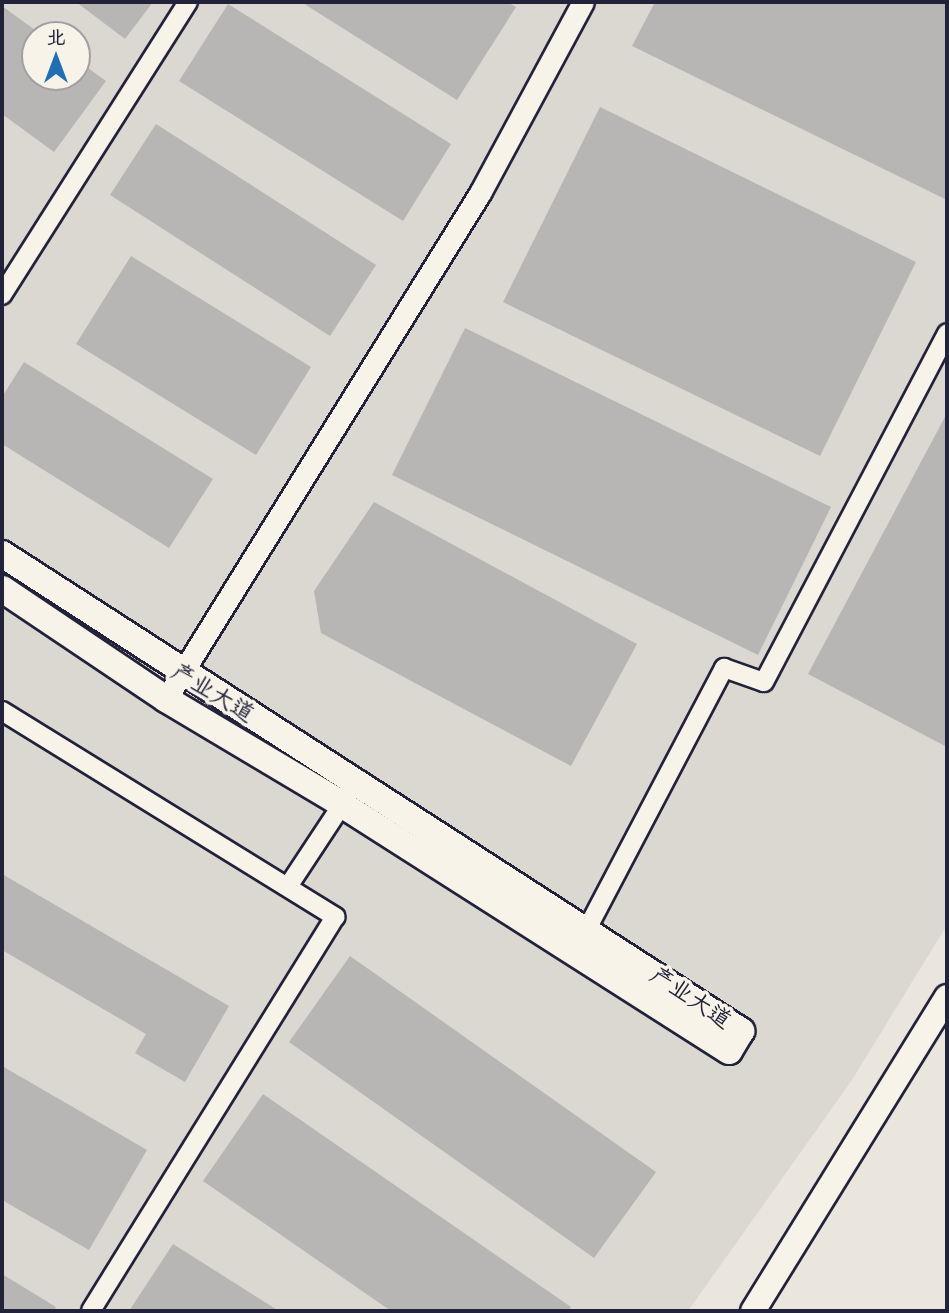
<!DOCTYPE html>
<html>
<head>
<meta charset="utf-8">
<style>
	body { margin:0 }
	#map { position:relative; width:949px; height:1313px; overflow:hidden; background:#eae6de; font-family:Delius,"LXGW WenKai TC",sans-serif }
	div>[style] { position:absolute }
	.built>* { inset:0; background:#dbd8d2 }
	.building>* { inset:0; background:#b8b6b5 }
	.roads { filter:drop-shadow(2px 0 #22223b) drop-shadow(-2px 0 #22223b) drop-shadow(0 2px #22223b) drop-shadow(0 -2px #22223b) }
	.minor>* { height:18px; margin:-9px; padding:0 9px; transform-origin:9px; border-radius:9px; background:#f7f3e8 }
	.tertiary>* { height:21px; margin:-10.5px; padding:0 10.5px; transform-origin:10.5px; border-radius:10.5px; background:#f7f3e8 }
	.secondary>* { height:24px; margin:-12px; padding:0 12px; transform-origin:12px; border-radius:12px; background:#f7f3e8 }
	.primary>* { height:26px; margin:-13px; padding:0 13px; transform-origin:13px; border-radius:13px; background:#f7f3e8 }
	span { translate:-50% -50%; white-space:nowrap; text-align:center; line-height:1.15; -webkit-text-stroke:7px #f7f3e8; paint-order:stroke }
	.street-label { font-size:23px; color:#22223b }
	.frame { position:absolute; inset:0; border:4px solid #22223b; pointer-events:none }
	.north { position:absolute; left:21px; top:21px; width:70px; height:70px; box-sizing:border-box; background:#f7f3e8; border:2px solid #a29fa3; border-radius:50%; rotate:0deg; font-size:19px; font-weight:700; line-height:28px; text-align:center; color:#22223b }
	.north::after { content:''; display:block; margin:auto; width:24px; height:32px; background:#1f6fb2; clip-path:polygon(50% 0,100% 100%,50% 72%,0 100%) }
</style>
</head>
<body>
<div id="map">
	<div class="built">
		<i style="clip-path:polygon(evenodd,2px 2px,947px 2px,947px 925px,852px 1080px,688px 1311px,2px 1311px,2px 2px,35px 35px,77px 35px,77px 77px,35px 77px,35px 35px)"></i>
	</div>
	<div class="building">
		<i style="clip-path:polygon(76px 2px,153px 2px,125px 39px)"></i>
		<i style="clip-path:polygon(301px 2px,507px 2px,516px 7px,457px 100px)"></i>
		<i style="clip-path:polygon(655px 2px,947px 2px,947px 200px,632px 46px)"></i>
		<i style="clip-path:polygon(228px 4px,451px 144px,403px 221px,179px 81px)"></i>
		<i style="clip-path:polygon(2px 6px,42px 35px,35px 35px,35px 77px,77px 77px,77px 60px,106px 81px,54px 152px,2px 114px)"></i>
		<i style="clip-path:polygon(600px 107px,916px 262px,820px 456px,503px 302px)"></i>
		<i style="clip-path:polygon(156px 124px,376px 265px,330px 336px,110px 195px)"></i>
		<i style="clip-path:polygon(131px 256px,311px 367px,256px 455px,76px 344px)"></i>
		<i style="clip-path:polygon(465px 328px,831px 507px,758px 655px,392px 475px)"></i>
		<i style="clip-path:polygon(24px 362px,213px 479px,169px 548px,2px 444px,2px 397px)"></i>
		<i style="clip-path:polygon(947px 413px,947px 747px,808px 674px)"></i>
		<i style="clip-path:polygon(374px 502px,637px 644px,571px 766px,321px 633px,314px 591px)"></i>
		<i style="clip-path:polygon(2px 874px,229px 1006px,185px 1082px,135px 1053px,146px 1034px,2px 950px)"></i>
		<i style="clip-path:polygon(350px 956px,656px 1172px,594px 1258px,289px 1042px)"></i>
		<i style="clip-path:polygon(2px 1066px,147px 1150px,89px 1250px,2px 1200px)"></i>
		<i style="clip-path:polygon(263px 1094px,571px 1307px,568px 1311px,391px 1311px,203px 1181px)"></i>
		<i style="clip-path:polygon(173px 1244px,279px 1311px,129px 1311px)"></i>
		<i style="clip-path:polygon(2px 1274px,56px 1307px,54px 1311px,2px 1311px)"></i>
	</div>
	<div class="roads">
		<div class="minor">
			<i style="left:2px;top:295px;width:347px;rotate:-57.6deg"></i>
			<i style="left:2px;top:711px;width:392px;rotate:31.7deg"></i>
			<i style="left:335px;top:917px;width:463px;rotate:121.8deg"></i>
			<i style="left:289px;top:885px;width:105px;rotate:-56.6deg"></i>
			<i style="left:587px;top:929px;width:295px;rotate:-62.3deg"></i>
			<i style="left:724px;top:668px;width:42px;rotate:19.3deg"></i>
			<i style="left:764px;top:682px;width:394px;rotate:-62.3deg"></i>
		</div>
		<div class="tertiary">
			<i style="left:166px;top:699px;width:596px;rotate:-58.18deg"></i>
			<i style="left:480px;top:193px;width:217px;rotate:-61.7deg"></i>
		</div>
		<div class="secondary">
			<i style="left:753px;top:1311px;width:369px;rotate:-58.3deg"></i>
		</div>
		<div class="primary">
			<i style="left:2px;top:554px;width:880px;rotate:32.84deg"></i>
			<i style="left:741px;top:1031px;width:23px;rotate:121deg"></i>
			<i style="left:729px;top:1051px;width:459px;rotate:-147.5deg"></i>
			<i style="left:342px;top:804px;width:205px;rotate:-149.2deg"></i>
			<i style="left:166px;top:699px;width:197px;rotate:-146.1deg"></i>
		</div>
	</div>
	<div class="street-label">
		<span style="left:213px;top:692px;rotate:31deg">产业大道</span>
		<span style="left:691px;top:997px;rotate:34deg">产业大道</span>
	</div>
	<div class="frame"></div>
	<div class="north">北</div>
</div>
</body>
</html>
